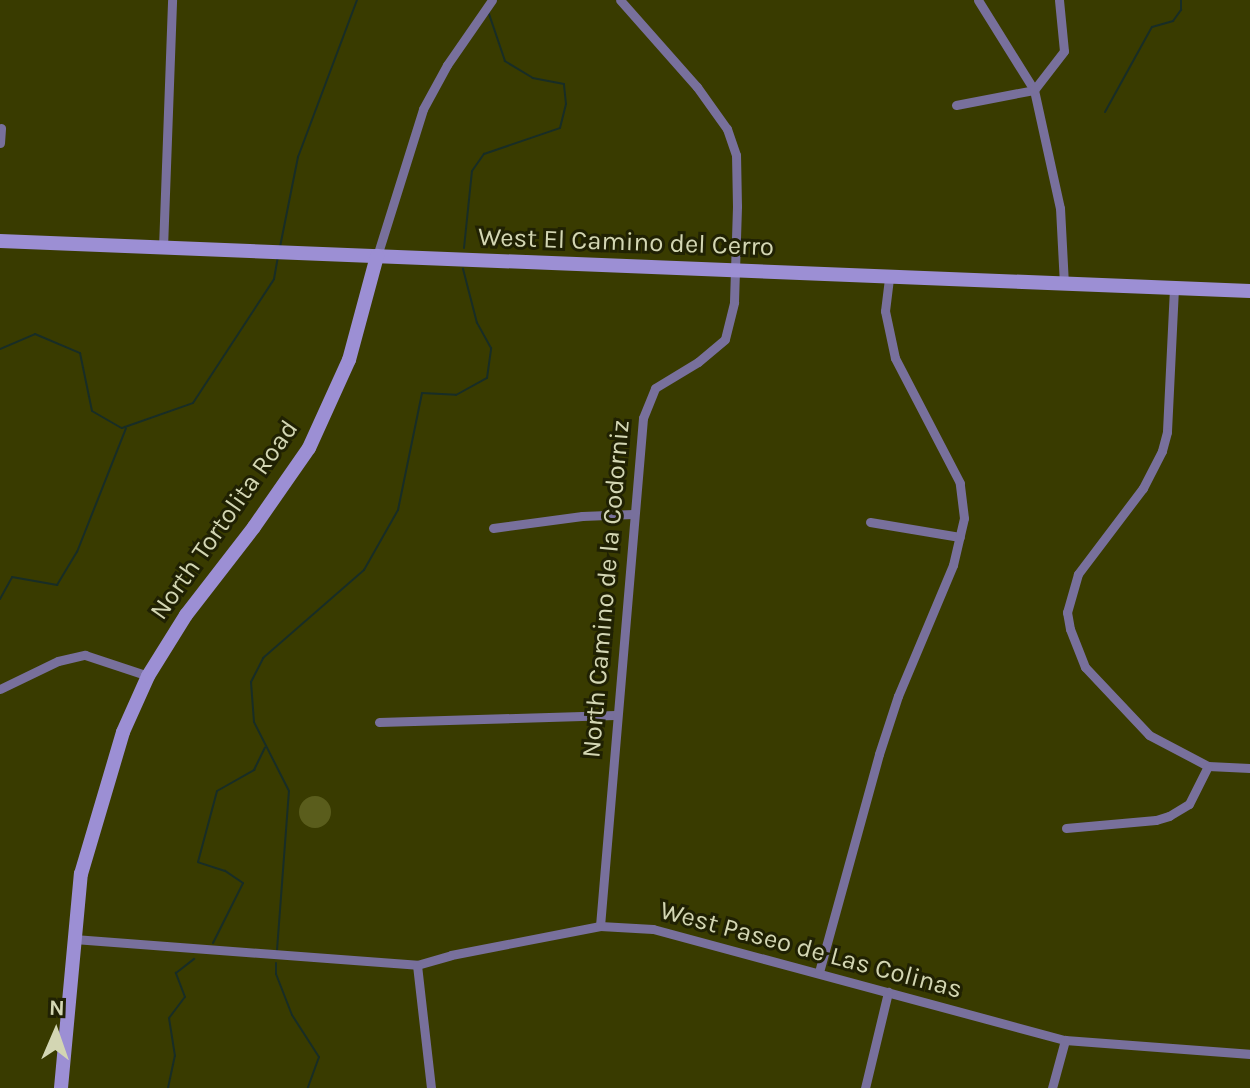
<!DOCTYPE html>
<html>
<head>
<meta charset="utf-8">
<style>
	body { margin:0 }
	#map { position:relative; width:1250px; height:1088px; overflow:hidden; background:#393b00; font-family:Karla,sans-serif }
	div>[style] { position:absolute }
	.green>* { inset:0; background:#5a5d1c }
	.round { border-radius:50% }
	.stream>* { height:2px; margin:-1px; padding:0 1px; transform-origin:1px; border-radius:1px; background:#182d26 }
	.street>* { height:9px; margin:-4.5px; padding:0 4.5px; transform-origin:4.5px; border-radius:4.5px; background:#78709c }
	.secondary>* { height:14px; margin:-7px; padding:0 7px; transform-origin:7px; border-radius:7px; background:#9c8fd4 }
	span { translate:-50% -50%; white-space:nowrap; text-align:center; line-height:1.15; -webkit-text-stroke:6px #202103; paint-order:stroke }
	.street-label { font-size:26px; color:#d3d6b3 }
	.north { position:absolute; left:16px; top:992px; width:80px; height:80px; -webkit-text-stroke:6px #202103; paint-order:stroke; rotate:2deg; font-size:22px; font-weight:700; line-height:32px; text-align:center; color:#d3d6b3 }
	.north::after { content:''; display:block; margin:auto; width:28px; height:36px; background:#d3d6b3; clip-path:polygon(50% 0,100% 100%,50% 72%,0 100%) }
</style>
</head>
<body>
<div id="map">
	<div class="green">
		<i class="round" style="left:299px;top:796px;width:32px;height:32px"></i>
	</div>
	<div class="stream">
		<i style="left:1105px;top:112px;width:97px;rotate:-61.1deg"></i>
		<i style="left:1152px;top:27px;width:22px;rotate:-16deg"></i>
		<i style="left:1173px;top:21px;width:14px;rotate:-54deg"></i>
		<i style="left:1181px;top:10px;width:10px;rotate:-90deg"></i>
		<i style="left:280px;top:247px;width:92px;rotate:-78.7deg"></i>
		<i style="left:298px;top:157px;width:168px;rotate:-69.4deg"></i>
		<i style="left:464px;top:248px;width:77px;rotate:-84.1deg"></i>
		<i style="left:472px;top:171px;width:21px;rotate:-55deg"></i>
		<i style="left:484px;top:154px;width:80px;rotate:-18.9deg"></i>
		<i style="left:560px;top:128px;width:25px;rotate:-76deg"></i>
		<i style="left:566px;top:104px;width:20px;rotate:-96deg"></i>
		<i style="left:564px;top:84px;width:32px;rotate:-169deg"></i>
		<i style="left:533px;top:78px;width:33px;rotate:-149deg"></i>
		<i style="left:505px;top:61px;width:50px;rotate:-108.8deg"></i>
		<i style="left:0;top:349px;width:38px;rotate:-23deg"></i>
		<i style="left:35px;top:334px;width:49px;rotate:22.9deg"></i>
		<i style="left:80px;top:353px;width:59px;rotate:78.3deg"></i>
		<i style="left:92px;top:411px;width:34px;rotate:30deg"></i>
		<i style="left:122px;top:428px;width:75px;rotate:-19.4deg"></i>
		<i style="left:193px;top:403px;width:148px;rotate:-56.8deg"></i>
		<i style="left:274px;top:279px;width:22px;rotate:-80deg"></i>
		<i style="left:0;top:599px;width:25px;rotate:-61deg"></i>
		<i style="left:12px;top:577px;width:46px;rotate:10.1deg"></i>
		<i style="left:57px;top:585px;width:39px;rotate:-59deg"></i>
		<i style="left:77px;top:552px;width:133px;rotate:-68.4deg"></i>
		<i style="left:213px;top:943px;width:67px;rotate:-63.4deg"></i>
		<i style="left:243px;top:883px;width:22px;rotate:-146deg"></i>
		<i style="left:225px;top:871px;width:28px;rotate:-162deg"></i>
		<i style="left:198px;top:862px;width:73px;rotate:-75deg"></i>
		<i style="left:217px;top:791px;width:43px;rotate:-29.6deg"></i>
		<i style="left:254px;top:770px;width:25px;rotate:-64deg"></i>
		<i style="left:277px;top:950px;width:159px;rotate:-85.7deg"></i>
		<i style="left:289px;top:791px;width:77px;rotate:-116.9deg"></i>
		<i style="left:254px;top:722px;width:40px;rotate:-94.3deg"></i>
		<i style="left:251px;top:682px;width:27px;rotate:-63deg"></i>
		<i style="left:263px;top:658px;width:134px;rotate:-41.1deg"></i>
		<i style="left:364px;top:570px;width:69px;rotate:-60.5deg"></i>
		<i style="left:398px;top:510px;width:119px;rotate:-78.4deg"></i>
		<i style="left:422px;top:393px;width:34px;rotate:3deg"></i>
		<i style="left:456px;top:395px;width:35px;rotate:-29deg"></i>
		<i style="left:487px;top:378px;width:30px;rotate:-82deg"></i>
		<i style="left:491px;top:348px;width:29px;rotate:-119deg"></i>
		<i style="left:477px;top:323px;width:56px;rotate:-104.5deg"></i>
		<i style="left:276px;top:963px;width:11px;rotate:90deg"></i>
		<i style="left:276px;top:974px;width:44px;rotate:68.7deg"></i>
		<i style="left:292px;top:1015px;width:50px;rotate:57.3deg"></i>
		<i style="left:319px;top:1057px;width:33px;rotate:110deg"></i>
		<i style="left:168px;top:1088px;width:33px;rotate:-78deg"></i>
		<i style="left:175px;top:1056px;width:38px;rotate:-99deg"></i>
		<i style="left:169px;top:1018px;width:26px;rotate:-53deg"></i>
		<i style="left:185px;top:997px;width:26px;rotate:-111deg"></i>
		<i style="left:176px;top:973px;width:23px;rotate:-38deg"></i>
	</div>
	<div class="street">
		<i style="left:978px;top:0;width:106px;rotate:58.1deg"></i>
		<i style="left:1034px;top:90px;width:121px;rotate:77.6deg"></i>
		<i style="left:1060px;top:208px;width:76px;rotate:87deg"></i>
		<i style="left:956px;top:105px;width:79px;rotate:-10.9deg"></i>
		<i style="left:1034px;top:90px;width:49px;rotate:-52.4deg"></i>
		<i style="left:1064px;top:51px;width:51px;rotate:-95.6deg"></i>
		<i style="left:0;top:143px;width:15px;rotate:-86deg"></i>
		<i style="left:163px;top:248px;width:248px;rotate:-87.9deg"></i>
		<i style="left:377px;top:256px;width:154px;rotate:-72.6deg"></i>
		<i style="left:423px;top:109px;width:50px;rotate:-61.4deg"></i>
		<i style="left:447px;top:65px;width:79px;rotate:-55.3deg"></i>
		<i style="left:1174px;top:288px;width:144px;rotate:92.8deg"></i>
		<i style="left:1167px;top:432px;width:20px;rotate:105deg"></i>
		<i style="left:1162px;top:451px;width:42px;rotate:117.2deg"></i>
		<i style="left:1143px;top:488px;width:108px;rotate:127.1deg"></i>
		<i style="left:1078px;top:574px;width:40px;rotate:106deg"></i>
		<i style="left:1067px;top:612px;width:17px;rotate:80deg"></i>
		<i style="left:1070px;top:629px;width:41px;rotate:68.5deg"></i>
		<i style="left:1085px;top:667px;width:93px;rotate:46.7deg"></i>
		<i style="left:1149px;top:735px;width:67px;rotate:27.7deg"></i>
		<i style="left:1208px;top:766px;width:42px;rotate:2.7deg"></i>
		<i style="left:870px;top:522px;width:91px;rotate:9.5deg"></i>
		<i style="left:493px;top:528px;width:90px;rotate:-7.7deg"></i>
		<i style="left:582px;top:516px;width:51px;rotate:-2.2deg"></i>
		<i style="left:0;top:689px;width:64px;rotate:-25.8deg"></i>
		<i style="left:58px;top:661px;width:28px;rotate:-13deg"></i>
		<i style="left:85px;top:655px;width:66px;rotate:18.4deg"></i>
		<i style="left:379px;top:722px;width:236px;rotate:-1.7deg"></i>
		<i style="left:1066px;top:828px;width:90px;rotate:-5.1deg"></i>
		<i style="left:1156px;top:820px;width:14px;rotate:-17deg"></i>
		<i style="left:1169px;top:816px;width:23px;rotate:-31deg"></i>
		<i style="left:1189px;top:804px;width:42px;rotate:-63.4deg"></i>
		<i style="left:600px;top:926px;width:510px;rotate:-85.16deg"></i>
		<i style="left:643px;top:418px;width:32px;rotate:-68deg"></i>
		<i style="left:655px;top:388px;width:50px;rotate:-31.2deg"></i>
		<i style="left:698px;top:362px;width:35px;rotate:-40deg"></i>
		<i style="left:725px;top:339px;width:38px;rotate:-76deg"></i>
		<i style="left:734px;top:302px;width:96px;rotate:-88.2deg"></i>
		<i style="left:737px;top:206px;width:51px;rotate:-91.1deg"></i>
		<i style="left:736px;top:155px;width:28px;rotate:-109deg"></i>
		<i style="left:727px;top:129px;width:52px;rotate:-125.5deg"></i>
		<i style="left:697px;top:87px;width:116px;rotate:-131.5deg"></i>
		<i style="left:74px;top:939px;width:344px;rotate:4.3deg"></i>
		<i style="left:417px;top:965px;width:35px;rotate:-16deg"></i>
		<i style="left:451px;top:955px;width:152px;rotate:-11deg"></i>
		<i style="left:600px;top:926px;width:53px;rotate:3.2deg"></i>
		<i style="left:653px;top:929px;width:427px;rotate:15.1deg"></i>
		<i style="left:1065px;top:1040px;width:186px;rotate:4.3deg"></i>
		<i style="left:417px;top:965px;width:124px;rotate:83.5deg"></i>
		<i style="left:819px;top:972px;width:226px;rotate:-74.6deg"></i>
		<i style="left:879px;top:754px;width:61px;rotate:-71.9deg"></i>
		<i style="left:898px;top:696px;width:142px;rotate:-67.2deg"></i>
		<i style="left:953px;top:565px;width:48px;rotate:-76.8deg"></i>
		<i style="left:964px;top:518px;width:35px;rotate:-97deg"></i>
		<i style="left:960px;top:483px;width:141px;rotate:-117.5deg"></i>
		<i style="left:895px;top:358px;width:48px;rotate:-102deg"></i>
		<i style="left:885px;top:311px;width:34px;rotate:-83deg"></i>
		<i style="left:865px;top:1088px;width:99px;rotate:-76.5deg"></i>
		<i style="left:1052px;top:1088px;width:50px;rotate:-74.8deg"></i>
	</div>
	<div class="secondary">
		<i style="left:0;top:241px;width:1251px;rotate:2.29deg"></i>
		<i style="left:61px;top:1088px;width:215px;rotate:-84.7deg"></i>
		<i style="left:81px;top:874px;width:148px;rotate:-73.5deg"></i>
		<i style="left:123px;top:732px;width:61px;rotate:-65.9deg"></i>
		<i style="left:148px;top:676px;width:72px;rotate:-58.1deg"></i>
		<i style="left:186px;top:615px;width:111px;rotate:-52.3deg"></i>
		<i style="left:254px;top:527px;width:96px;rotate:-55.2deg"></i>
		<i style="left:309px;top:448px;width:97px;rotate:-65.6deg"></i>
		<i style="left:349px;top:360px;width:108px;rotate:-74.9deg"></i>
	</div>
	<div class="street-label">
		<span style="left:626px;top:242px;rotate:2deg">West El Camino del Cerro</span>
		<span style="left:224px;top:520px;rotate:-55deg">North Tortolita Road</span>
		<span style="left:606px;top:589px;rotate:-85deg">North Camino de la Codorniz</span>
		<span style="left:811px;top:950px;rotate:15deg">West Paseo de Las Colinas</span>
	</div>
	<div class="north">N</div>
</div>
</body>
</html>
